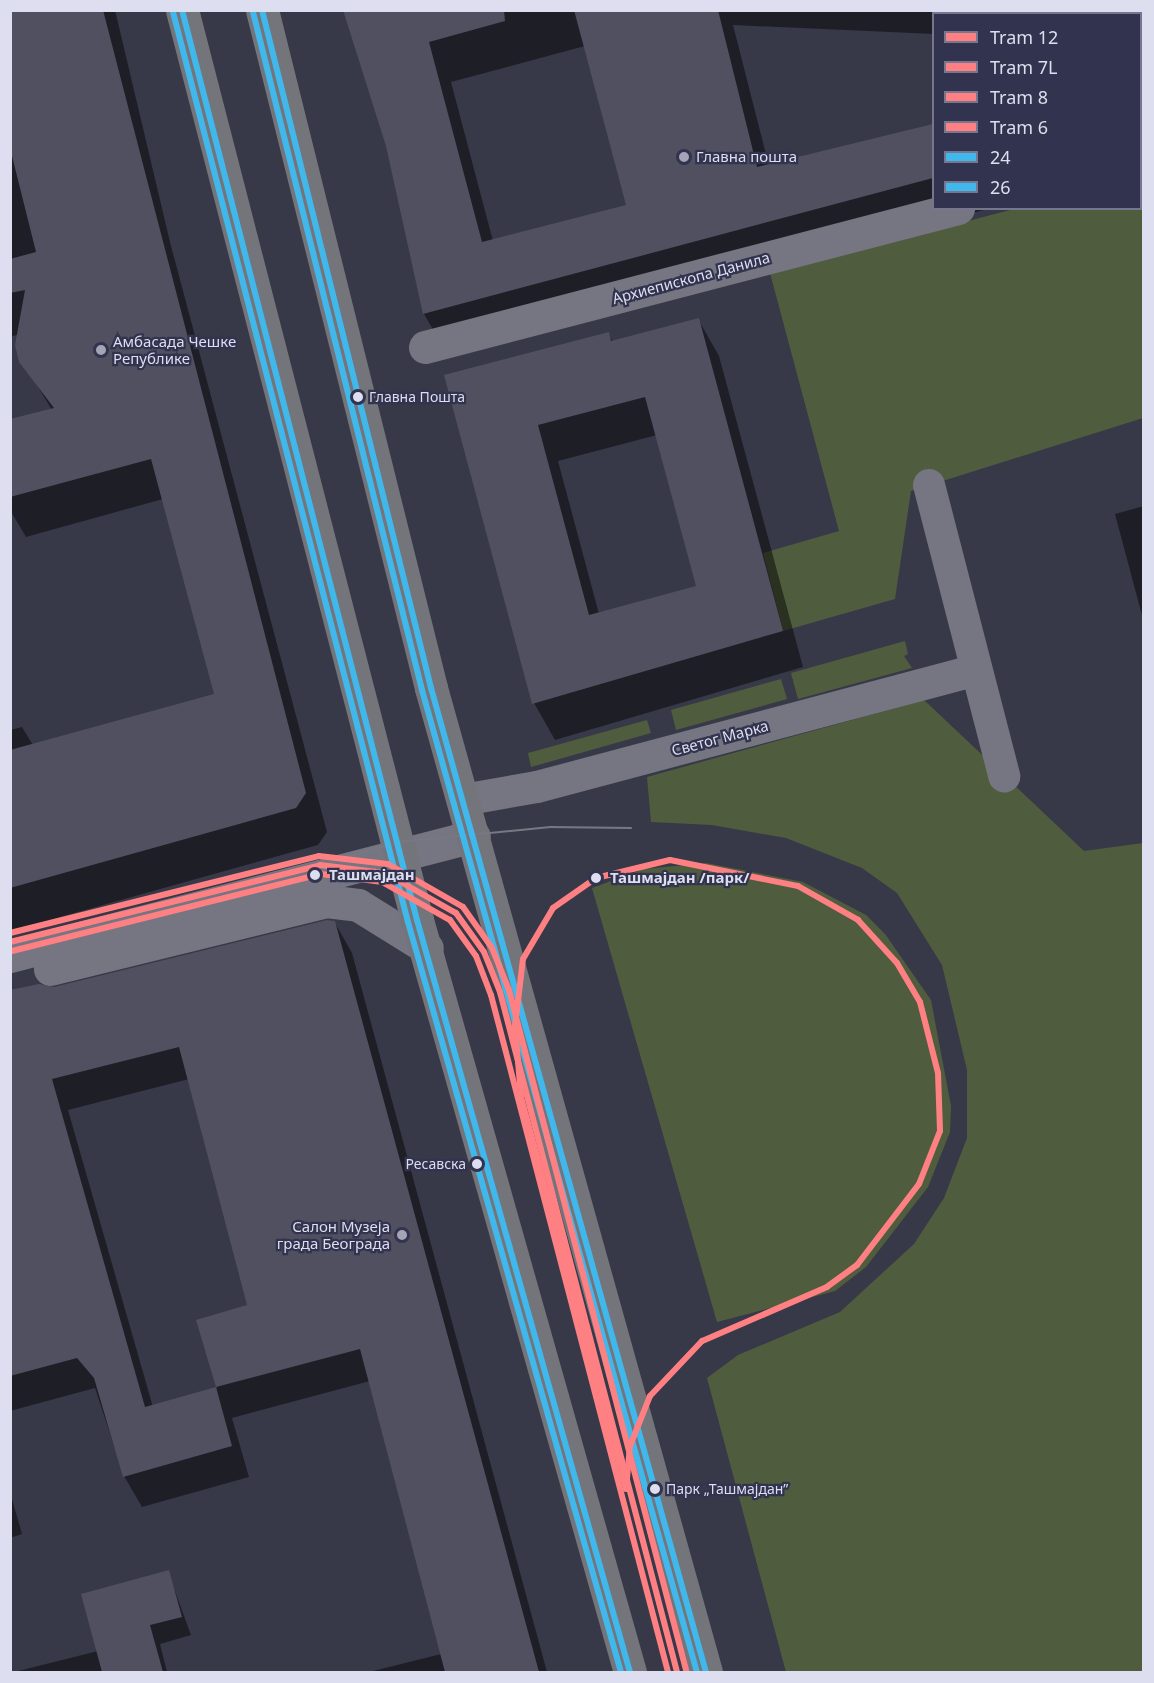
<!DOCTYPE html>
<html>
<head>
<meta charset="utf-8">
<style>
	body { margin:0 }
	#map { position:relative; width:1154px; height:1683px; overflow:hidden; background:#383948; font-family:"Noto Sans",sans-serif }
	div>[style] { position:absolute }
	.green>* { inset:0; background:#4f5d3e }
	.shadow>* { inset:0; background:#0007 }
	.building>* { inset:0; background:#505061 }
	.pedestrian>* { height:32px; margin:-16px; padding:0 16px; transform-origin:16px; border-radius:16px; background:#757681 }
	.minor>* { height:33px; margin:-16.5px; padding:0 16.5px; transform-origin:16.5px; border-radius:16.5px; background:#757681 }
	.secondary>* { height:33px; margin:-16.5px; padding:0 16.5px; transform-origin:16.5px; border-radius:16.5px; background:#74747b }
	.tram>* { height:1.5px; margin:-0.75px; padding:0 0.75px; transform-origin:0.75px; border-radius:0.75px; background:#777883 }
	.bus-1>* { height:6px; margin:-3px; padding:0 3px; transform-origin:3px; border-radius:3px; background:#40b8ec }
	.bus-2>* { height:6px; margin:-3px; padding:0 3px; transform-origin:3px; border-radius:3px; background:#40b8ec }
	.tram-1>* { height:6px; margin:-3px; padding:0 3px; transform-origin:3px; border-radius:3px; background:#ff8083 }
	.tram-2>* { height:6px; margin:-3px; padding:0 3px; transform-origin:3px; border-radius:3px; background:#ff8083 }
	.tram-3>* { height:6px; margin:-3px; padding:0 3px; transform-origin:3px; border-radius:3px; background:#ff8083 }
	.tram-4>* { height:6px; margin:-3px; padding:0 3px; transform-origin:3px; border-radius:3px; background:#ff8083 }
	.dots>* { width:16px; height:16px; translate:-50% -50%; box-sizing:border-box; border:3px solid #32334e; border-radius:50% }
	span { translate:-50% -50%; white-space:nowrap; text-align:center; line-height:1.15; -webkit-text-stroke:4.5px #32334e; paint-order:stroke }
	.bus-label { font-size:14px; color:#dddeef }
	.left { translate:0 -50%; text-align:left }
	.right { translate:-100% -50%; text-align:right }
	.poi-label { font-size:15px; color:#dddeef }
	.street-label { font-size:15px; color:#dddeef }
	.stop-label { font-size:15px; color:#dddeef; font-weight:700 }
	.frame { position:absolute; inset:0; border:12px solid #dddeef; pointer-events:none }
	.legend { position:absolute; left:932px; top:12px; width:210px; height:198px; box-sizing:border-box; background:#32334e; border:2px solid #76778e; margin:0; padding:8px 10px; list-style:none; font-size:18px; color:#dddeef }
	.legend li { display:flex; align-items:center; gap:12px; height:30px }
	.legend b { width:30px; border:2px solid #76778e }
</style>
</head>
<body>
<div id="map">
	<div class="green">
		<i style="clip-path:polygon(1143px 174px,1143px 418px,911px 491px,895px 599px,783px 631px,763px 553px,839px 531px,770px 273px,1014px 209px,1140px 208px)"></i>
		<i style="clip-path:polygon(905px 641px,908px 654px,904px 656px,912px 668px,798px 699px,791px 673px)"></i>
		<i style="clip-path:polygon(781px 679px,787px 699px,676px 730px,671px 710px)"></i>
		<i style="clip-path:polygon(924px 700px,1084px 851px,1143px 843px,1143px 1672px,786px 1672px,707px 1378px,738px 1355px,840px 1312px,914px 1244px,944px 1198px,967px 1138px,967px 1070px,942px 965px,897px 893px,862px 868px,786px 838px,712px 825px,651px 822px,647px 777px)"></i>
		<i style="clip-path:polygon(647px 720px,651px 733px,531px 767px,528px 753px)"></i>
		<i style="clip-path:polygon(706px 863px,803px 882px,866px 915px,885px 934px,931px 1000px,951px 1106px,950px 1132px,928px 1187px,866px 1267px,835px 1291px,717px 1322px,592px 888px,644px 869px)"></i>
	</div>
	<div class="shadow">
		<i style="clip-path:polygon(10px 10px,115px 10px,170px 242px,327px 832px,318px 845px,10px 931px,10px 730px,22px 727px,33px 745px,216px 695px,163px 499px,26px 537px,10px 510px,10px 421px,52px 410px,18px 354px,20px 334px,10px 337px)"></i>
		<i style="clip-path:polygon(evenodd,345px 10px,1144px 10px,1144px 168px,1140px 14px,934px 14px,934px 34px,733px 25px,769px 166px,934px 125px,934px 208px,991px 208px,447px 354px,424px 314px,387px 145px,345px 10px,585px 46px,628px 206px,493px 241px,451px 82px,585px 46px)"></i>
		<i style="clip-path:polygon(evenodd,698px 319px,719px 356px,803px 667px,555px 740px,534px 703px,446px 377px,608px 334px,613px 342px,698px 319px,657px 435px,698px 587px,599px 614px,558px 461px,657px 435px)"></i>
		<i style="clip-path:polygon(1144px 506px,1144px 623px,1115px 514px)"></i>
		<i style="clip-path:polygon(evenodd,335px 923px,352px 953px,547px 1672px,369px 1672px,441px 1654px,370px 1381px,232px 1418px,249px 1477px,142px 1507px,124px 1476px,95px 1388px,10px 1411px,10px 992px,54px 989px,335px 923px,189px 1079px,248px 1306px,198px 1321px,217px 1388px,153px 1407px,68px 1110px,189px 1079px)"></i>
		<i style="clip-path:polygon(10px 1492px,22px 1534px,10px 1538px)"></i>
		<i style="clip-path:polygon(168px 1572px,191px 1635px,160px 1644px,167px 1672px,14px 1672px,98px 1651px)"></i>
	</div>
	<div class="building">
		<i style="clip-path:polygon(10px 10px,103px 10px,306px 793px,296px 808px,10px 888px,10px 750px,214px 694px,151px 459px,10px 497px,10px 419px,54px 408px,19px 362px,15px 345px,25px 290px,10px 293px,10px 259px,36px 252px,10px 148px)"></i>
		<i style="clip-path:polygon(343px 10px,504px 10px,505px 21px,429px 42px,482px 242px,626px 205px,574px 10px,718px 10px,757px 167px,933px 124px,933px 178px,423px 314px,386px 146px)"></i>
		<i style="clip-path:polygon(evenodd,699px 318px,783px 631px,532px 704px,444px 375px,609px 332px,611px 341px,699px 318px,645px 397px,696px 586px,589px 615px,538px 425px,645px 397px)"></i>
		<i style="clip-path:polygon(evenodd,327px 920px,335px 921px,539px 1672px,445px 1672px,360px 1349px,216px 1387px,232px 1446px,123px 1477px,94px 1378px,77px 1358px,10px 1376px,10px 990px,39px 984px,54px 987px,327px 920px,179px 1047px,247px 1305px,196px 1320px,216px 1387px,145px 1407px,52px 1079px,179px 1047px)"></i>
		<i style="clip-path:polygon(169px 1570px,182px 1617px,150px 1625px,163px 1672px,102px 1672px,81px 1594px)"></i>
	</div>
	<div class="pedestrian">
		<i style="left:929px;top:485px;width:301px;rotate:75.5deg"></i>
		<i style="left:463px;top:800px;width:75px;rotate:-10deg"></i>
		<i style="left:537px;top:787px;width:454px;rotate:-14.9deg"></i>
	</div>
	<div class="minor">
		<i style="left:1140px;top:161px;width:4px;rotate:-14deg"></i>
		<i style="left:425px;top:347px;width:551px;rotate:-14.62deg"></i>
		<i style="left:10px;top:956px;width:479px;rotate:-14.5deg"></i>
		<i style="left:50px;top:969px;width:284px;rotate:-13.8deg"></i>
		<i style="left:326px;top:901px;width:32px;rotate:7deg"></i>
		<i style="left:358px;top:905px;width:81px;rotate:31.9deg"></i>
	</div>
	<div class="secondary">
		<i style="left:182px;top:10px;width:940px;rotate:75.52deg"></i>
		<i style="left:417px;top:920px;width:782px;rotate:74.19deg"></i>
		<i style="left:262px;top:10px;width:699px;rotate:76deg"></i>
		<i style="left:431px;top:688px;width:1022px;rotate:74.39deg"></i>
	</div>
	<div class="tram">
		<i style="left:320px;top:865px;width:81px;rotate:-16.4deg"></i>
		<i style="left:398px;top:842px;width:153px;rotate:-5.6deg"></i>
		<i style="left:550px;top:827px;width:81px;rotate:0.7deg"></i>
	</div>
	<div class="bus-1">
		<i style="left:182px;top:10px;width:940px;rotate:75.52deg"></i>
		<i style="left:417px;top:920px;width:782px;rotate:74.19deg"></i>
		<i style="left:262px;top:10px;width:699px;rotate:76deg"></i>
		<i style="left:431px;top:688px;width:1022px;rotate:74.39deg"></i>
	</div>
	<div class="bus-2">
		<i style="left:173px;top:12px;width:940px;rotate:75.52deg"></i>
		<i style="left:408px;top:922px;width:780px;rotate:74.15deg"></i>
		<i style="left:253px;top:12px;width:699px;rotate:76deg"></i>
		<i style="left:422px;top:690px;width:1020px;rotate:74.36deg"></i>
	</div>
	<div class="tram-1">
		<i style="left:10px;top:942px;width:319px;rotate:-13.9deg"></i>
		<i style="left:320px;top:865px;width:65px;rotate:7deg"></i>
		<i style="left:385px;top:873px;width:81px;rotate:29.4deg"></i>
		<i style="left:456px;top:913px;width:48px;rotate:54.3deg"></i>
		<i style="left:484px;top:952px;width:43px;rotate:68.2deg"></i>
		<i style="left:500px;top:992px;width:703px;rotate:75.41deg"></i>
	</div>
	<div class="tram-2">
		<i style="left:12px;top:951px;width:318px;rotate:-14deg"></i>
		<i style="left:321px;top:874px;width:62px;rotate:7.5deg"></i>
		<i style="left:382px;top:882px;width:78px;rotate:29.2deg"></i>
		<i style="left:450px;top:920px;width:44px;rotate:54.2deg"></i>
		<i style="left:476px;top:956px;width:42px;rotate:69deg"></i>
		<i style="left:491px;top:995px;width:700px;rotate:75.35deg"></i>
	</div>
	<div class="tram-3">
		<i style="left:10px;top:933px;width:318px;rotate:-14deg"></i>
		<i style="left:319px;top:856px;width:69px;rotate:6.6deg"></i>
		<i style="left:388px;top:864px;width:86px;rotate:29.8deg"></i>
		<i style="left:463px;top:907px;width:50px;rotate:54.7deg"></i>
		<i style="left:492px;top:948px;width:45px;rotate:68deg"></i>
		<i style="left:509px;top:990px;width:703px;rotate:75.41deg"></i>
	</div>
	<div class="tram-4">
		<i style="left:670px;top:860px;width:131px;rotate:11.5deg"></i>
		<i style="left:798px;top:886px;width:69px;rotate:29.5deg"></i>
		<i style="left:858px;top:920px;width:58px;rotate:47.8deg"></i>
		<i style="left:897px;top:963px;width:45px;rotate:59.5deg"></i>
		<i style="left:920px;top:1002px;width:73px;rotate:75.8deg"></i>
		<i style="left:938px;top:1073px;width:58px;rotate:88deg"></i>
		<i style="left:940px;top:1131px;width:57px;rotate:111.6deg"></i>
		<i style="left:919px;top:1184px;width:102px;rotate:127.4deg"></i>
		<i style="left:857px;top:1265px;width:37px;rotate:144deg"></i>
		<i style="left:827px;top:1287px;width:136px;rotate:156.6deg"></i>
		<i style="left:702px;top:1341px;width:76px;rotate:133.4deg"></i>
		<i style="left:650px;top:1396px;width:54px;rotate:111.8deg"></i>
		<i style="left:630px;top:1446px;width:43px;rotate:95.3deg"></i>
		<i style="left:626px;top:1489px;width:407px;rotate:-105deg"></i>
		<i style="left:521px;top:1096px;width:70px;rotate:-94.9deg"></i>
		<i style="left:515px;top:1026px;width:67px;rotate:-83.2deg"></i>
		<i style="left:523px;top:959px;width:59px;rotate:-59.5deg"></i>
		<i style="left:553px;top:908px;width:52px;rotate:-34.9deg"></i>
		<i style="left:596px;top:878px;width:76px;rotate:-13.7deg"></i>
	</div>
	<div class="dots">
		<i style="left:684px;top:157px;background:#a3a4b5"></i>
		<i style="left:101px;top:350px;background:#a3a4b5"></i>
		<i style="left:358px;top:397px;background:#dddeef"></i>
		<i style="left:315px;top:875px;background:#dddeef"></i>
		<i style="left:596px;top:878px;background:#dddeef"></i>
		<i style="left:477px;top:1164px;background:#dddeef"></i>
		<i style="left:402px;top:1235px;background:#a3a4b5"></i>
		<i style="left:655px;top:1489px;background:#dddeef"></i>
	</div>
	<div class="bus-label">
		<span class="left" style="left:369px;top:397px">Главна Пошта</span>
		<span class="right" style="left:466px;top:1164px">Ресавска</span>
		<span class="left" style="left:666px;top:1489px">Парк „Ташмајдан”</span>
	</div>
	<div class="poi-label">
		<span class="left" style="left:696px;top:157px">Главна пошта</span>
		<span class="left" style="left:113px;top:350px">Амбасада Чешке<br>Републике</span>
		<span class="right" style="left:390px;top:1235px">Салон Музеја<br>града Београда</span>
	</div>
	<div class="street-label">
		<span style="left:691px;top:278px;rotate:-15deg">Архиепископа Данила</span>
		<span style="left:720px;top:738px;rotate:-15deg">Светог Марка</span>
	</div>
	<div class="stop-label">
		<span class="left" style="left:329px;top:875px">Ташмајдан</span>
		<span class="left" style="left:610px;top:878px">Ташмајдан /парк/</span>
	</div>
	<div class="frame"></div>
	<ul class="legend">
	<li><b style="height:8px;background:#ff8083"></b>Tram 12</li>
	<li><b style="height:8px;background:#ff8083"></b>Tram 7L</li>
	<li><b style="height:8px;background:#ff8083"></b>Tram 8</li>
	<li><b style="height:8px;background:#ff8083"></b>Tram 6</li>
	<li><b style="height:8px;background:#40b8ec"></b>24</li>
	<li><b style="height:8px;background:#40b8ec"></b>26</li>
	</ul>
</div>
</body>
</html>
